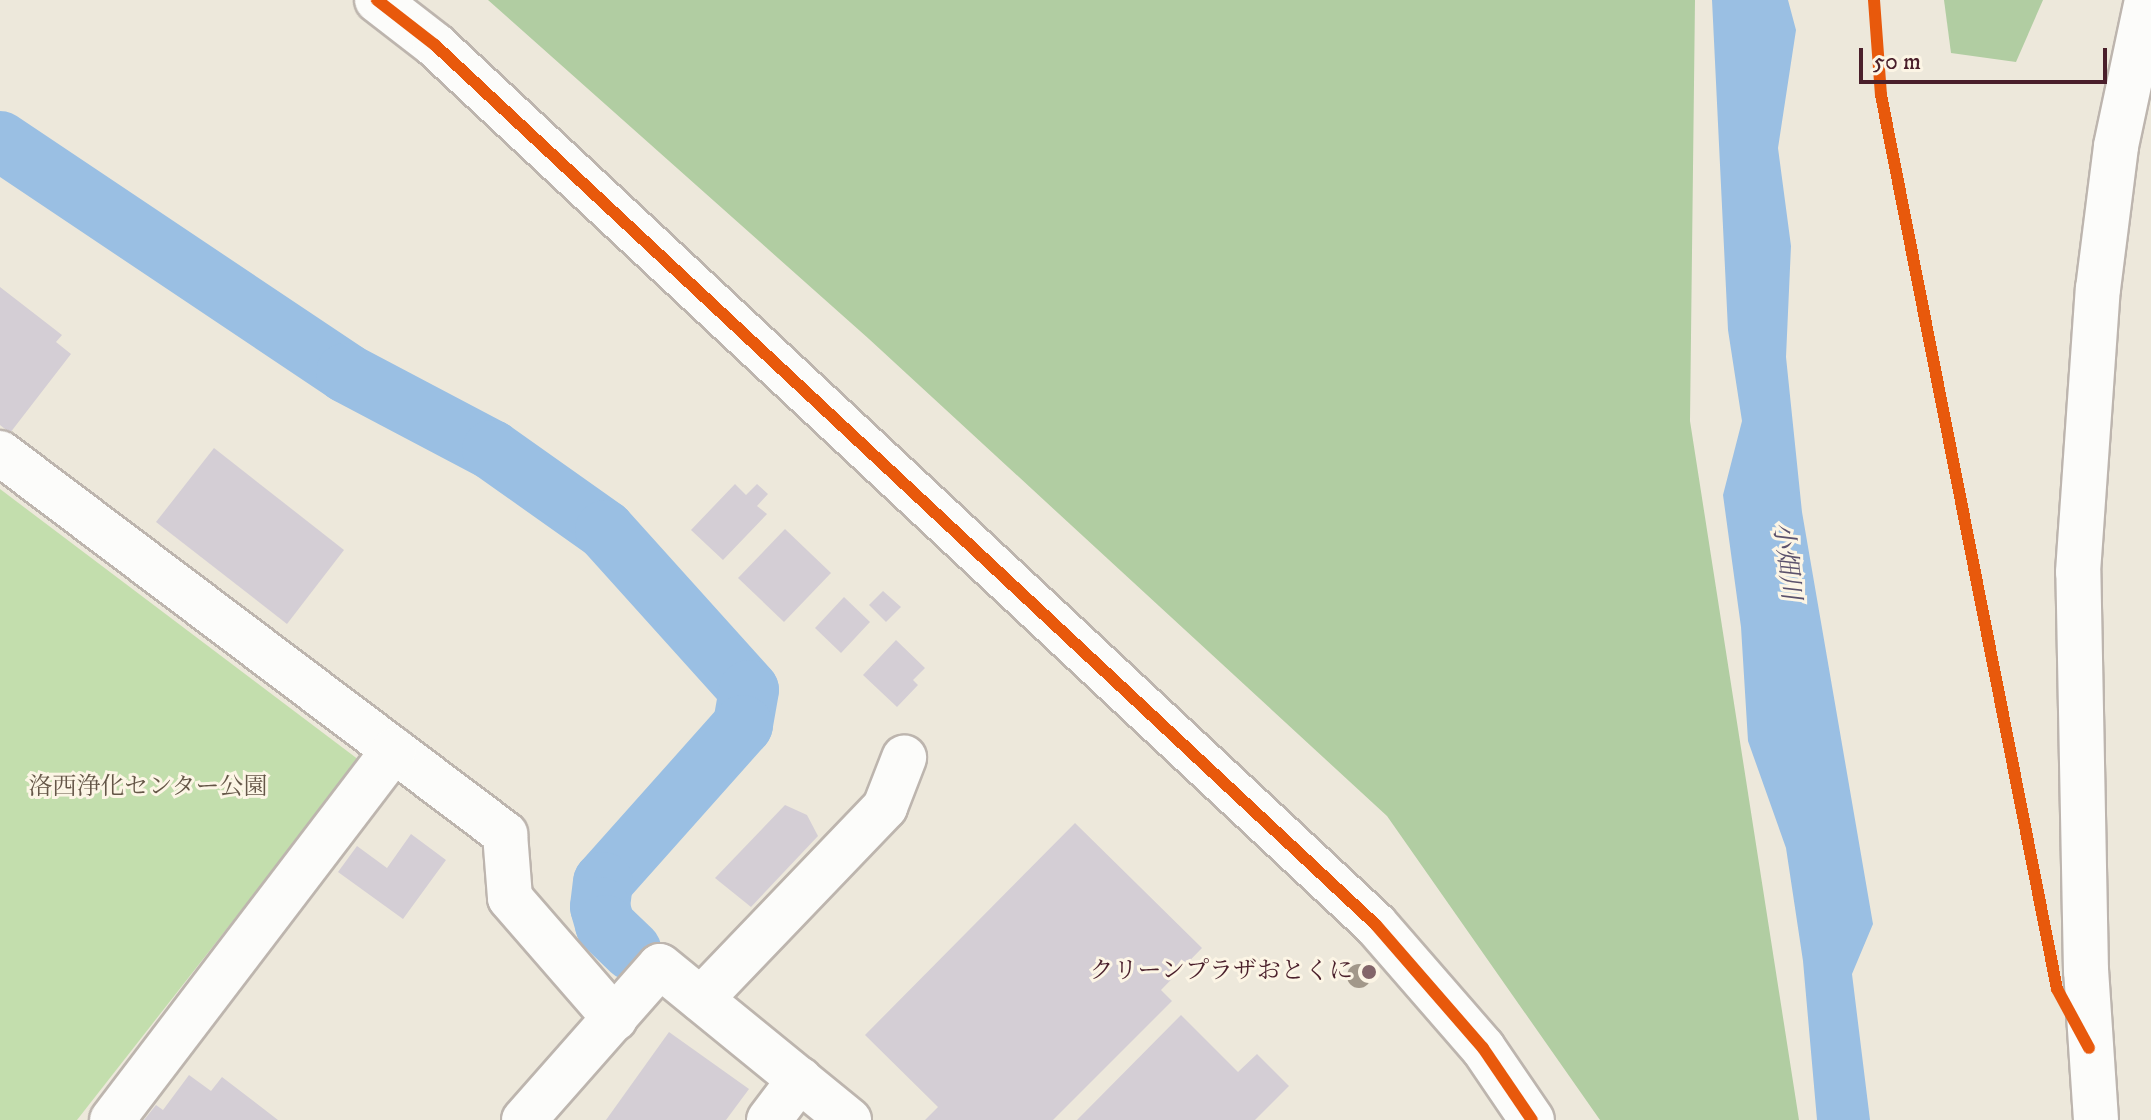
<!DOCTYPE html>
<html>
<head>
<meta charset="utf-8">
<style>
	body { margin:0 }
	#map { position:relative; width:2151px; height:1120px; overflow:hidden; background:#ede8db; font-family:"IM FELL DW Pica","Noto Serif JP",serif }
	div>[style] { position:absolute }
	.green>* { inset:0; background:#c3dead }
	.forest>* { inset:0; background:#b1cda2 }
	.water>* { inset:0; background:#9abfe3 }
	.river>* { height:60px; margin:-30px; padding:0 30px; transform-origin:30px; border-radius:30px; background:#9abfe3 }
	.building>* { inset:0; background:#d4ced5 }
	.roads { filter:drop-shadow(2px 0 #bdb5ae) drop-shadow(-2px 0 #bdb5ae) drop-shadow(0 2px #bdb5ae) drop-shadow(0 -2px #bdb5ae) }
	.minor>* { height:44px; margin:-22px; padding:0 22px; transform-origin:22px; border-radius:22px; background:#fcfcfa }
	.cycleway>* { height:12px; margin:-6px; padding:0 6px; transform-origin:6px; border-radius:6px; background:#e8590c }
	.trees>* { width:24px; height:24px; margin:-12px; border-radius:50%; background:#a2988a }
	.dots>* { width:22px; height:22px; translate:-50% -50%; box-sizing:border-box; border:4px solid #fcf5e5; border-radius:50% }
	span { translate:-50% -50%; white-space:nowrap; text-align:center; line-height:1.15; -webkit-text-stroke:6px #fcf5e5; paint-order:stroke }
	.park-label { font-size:24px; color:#645647 }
	.poi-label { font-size:24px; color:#4a1f2b }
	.right { translate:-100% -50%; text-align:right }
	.water-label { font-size:26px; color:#5a516c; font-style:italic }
	.scale { position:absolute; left:1859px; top:48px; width:248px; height:36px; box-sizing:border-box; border:4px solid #4a1f2b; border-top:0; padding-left:10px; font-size:24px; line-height:28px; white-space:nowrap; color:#4a1f2b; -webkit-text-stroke:6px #fcf5e5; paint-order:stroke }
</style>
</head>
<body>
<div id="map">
	<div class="green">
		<i style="clip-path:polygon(0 489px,359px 760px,77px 1120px,0 1120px)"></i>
	</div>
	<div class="forest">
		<i style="clip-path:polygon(488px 0,1695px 0,1690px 421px,1799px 1120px,1600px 1120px,1387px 816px,869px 339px)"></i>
		<i style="clip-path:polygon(1944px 0,2043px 0,2016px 62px,1951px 53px)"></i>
	</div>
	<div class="water">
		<i style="clip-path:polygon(1712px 0,1788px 0,1796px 30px,1778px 148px,1791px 246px,1786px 357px,1802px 512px,1873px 924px,1852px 974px,1870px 1120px,1817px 1120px,1803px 961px,1786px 848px,1748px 741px,1741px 627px,1723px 495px,1742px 421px,1728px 330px)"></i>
	</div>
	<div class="river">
		<i style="left:0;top:141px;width:417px;rotate:33.8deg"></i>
		<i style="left:346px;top:373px;width:165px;rotate:27.8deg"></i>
		<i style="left:492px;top:450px;width:138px;rotate:35.3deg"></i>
		<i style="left:605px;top:530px;width:215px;rotate:48deg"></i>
		<i style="left:749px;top:690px;width:36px;rotate:100deg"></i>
		<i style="left:743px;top:725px;width:210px;rotate:131.7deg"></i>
		<i style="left:603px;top:882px;width:25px;rotate:97deg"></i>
		<i style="left:600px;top:907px;width:19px;rotate:74deg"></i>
		<i style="left:605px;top:925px;width:37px;rotate:44deg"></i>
	</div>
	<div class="building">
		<i style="clip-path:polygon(0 287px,62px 335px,56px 342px,71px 354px,10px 433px,0 425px)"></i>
		<i style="clip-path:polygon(214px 448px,344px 550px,287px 624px,156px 522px)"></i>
		<i style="clip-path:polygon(735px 484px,746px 495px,757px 484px,768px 494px,757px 506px,767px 514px,723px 560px,691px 530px)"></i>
		<i style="clip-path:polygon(785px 529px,831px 573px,784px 622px,738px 578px)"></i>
		<i style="clip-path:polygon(883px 591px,901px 607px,886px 622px,869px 605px)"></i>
		<i style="clip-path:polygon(844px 597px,870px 622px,841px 653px,815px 628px)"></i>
		<i style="clip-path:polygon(896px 640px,925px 668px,913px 680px,918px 685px,897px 707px,863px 675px)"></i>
		<i style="clip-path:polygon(785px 805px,807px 815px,818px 836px,751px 907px,715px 878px)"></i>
		<i style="clip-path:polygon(1075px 823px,1202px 948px,1161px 990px,1172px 1001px,1053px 1120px,925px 1120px,938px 1107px,865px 1035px)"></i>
		<i style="clip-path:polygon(411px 834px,446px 860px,403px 919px,338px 872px,357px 846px,387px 868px)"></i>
		<i style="clip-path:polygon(1181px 1015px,1238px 1072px,1257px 1054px,1289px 1086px,1255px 1120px,1077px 1120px)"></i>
		<i style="clip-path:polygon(669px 1032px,749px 1089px,726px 1120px,606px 1120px)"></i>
		<i style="clip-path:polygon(189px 1075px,211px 1091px,222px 1077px,278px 1120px,144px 1120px,156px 1105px,163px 1110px)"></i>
	</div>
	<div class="roads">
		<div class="minor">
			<i style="left:377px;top:0;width:73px;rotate:37.8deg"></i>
			<i style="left:435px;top:45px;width:1288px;rotate:43.08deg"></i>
			<i style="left:1376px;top:925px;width:163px;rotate:49deg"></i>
			<i style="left:1483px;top:1048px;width:87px;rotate:55.8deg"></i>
			<i style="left:0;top:453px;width:633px;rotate:37.03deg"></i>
			<i style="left:505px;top:834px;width:64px;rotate:85.5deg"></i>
			<i style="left:510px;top:898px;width:160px;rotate:49deg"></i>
			<i style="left:701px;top:999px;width:266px;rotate:-46.2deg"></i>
			<i style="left:885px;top:807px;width:53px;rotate:-68.8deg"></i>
			<i style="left:112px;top:1120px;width:465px;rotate:-52.7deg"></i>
			<i style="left:524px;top:1120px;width:205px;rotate:-48.6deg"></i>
			<i style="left:660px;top:966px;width:244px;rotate:39.2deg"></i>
			<i style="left:769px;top:1120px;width:51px;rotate:-52.9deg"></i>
			<i style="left:2096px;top:1120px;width:149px;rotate:-93.8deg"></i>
			<i style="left:2086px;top:971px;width:399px;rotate:-91.1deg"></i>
			<i style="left:2078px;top:572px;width:284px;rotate:-86deg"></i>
			<i style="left:2098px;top:289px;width:144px;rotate:-82.8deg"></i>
			<i style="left:2116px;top:146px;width:149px;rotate:-78deg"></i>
		</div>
	</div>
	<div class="cycleway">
		<i style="left:377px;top:0;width:73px;rotate:37.8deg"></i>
		<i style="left:435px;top:45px;width:1288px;rotate:43.08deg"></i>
		<i style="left:1376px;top:925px;width:163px;rotate:49deg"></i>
		<i style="left:1483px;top:1048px;width:87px;rotate:55.8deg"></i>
		<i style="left:1874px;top:0;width:95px;rotate:85.8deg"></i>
		<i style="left:1881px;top:95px;width:911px;rotate:78.86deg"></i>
		<i style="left:2057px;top:989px;width:67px;rotate:61.5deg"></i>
	</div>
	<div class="trees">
		<i style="left:1359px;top:976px"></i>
	</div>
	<div class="dots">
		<i style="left:1369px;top:972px;background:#836569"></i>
	</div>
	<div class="park-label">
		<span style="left:148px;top:788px">洛西浄化センター公園</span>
	</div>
	<div class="poi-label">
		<span class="right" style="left:1353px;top:972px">クリーンプラザおとくに</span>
	</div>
	<div class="water-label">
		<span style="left:1786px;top:561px;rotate:83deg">小畑川</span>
	</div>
	<div class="scale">50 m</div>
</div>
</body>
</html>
